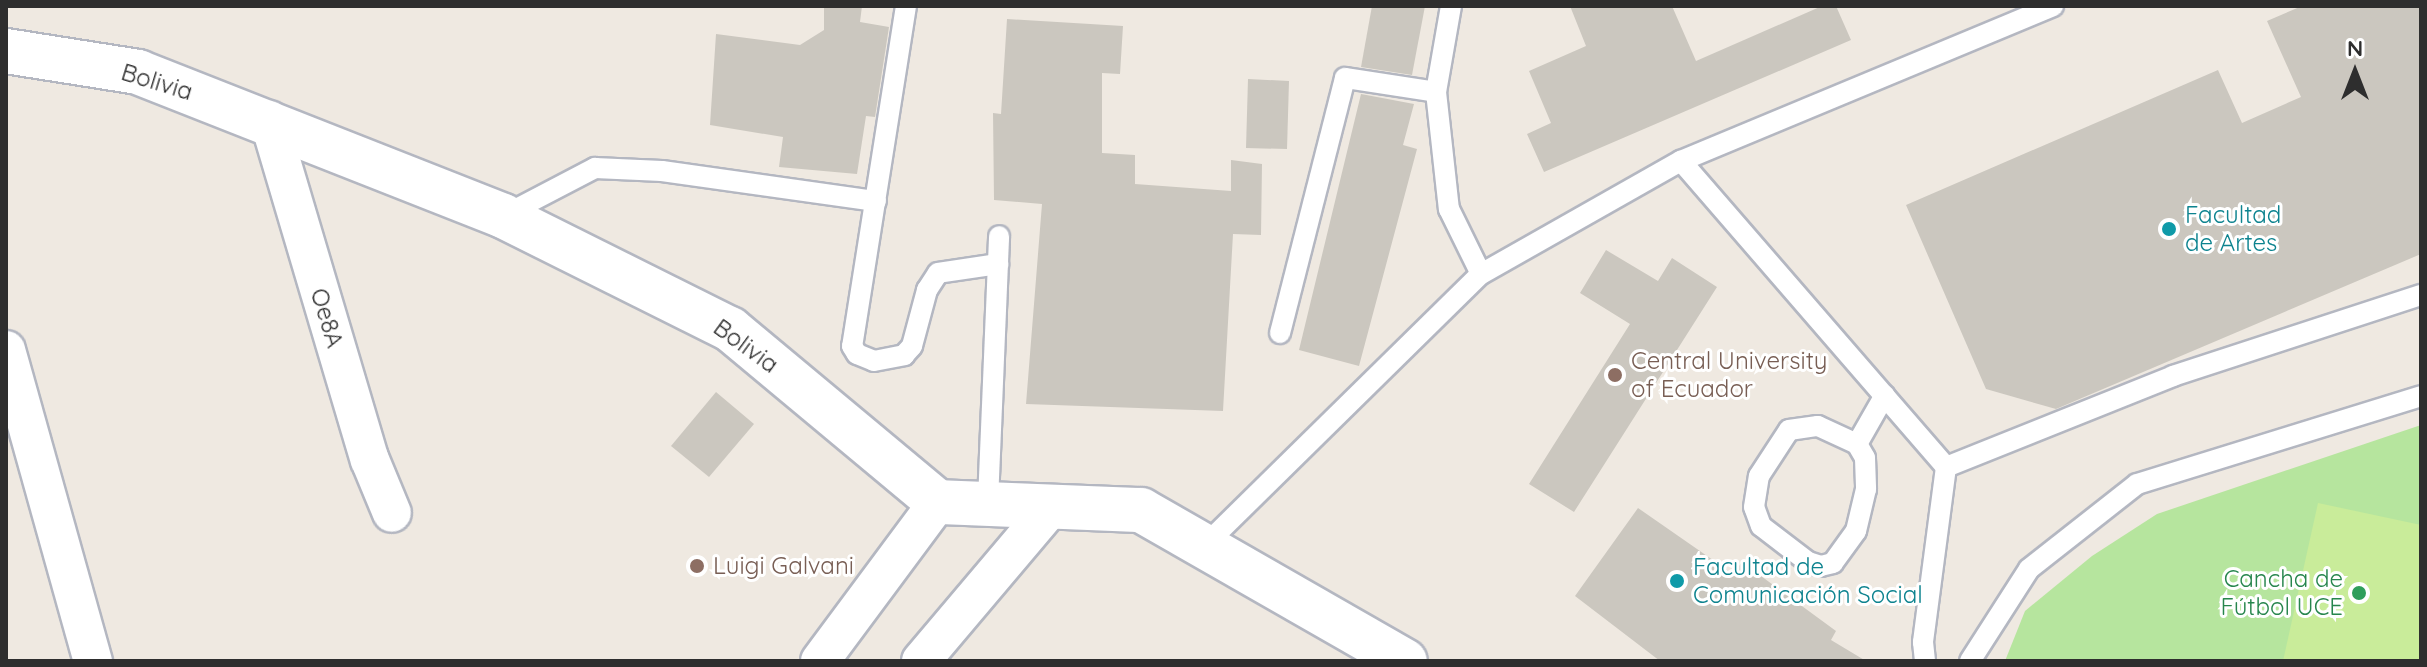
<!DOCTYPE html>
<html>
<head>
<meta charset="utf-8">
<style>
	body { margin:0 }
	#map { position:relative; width:2427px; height:667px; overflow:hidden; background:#efe9e1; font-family:Quicksand,sans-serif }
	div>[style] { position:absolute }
	.green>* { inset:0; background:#b6e59e }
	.pitch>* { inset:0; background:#c9ec9a }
	.building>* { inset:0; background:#cbc7bf }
	.roads { filter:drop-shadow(2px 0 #b4b7c1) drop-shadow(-2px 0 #b4b7c1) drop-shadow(0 2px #b4b7c1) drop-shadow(0 -2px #b4b7c1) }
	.service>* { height:20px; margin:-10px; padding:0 10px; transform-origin:10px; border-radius:10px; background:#fff }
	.minor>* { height:38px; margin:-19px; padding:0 19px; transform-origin:19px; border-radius:19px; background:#fff }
	.tertiary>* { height:44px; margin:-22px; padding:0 22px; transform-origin:22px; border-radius:22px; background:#fff }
	.dots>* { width:22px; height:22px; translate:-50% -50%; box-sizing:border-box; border:4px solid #fff; border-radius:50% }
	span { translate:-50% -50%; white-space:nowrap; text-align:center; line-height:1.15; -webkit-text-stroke:6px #fff; paint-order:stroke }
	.street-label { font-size:24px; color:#2e2e2e }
	.culture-label { font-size:24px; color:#0d838f }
	.left { translate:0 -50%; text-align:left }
	.education-label { font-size:24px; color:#785e54 }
	.leisure-label { font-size:24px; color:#27864d }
	.right { translate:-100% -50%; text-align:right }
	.frame { position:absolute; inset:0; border:8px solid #2e2e2e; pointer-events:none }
	.north { position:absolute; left:2315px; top:32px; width:80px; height:80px; -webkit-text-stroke:6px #fff; paint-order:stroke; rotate:0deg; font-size:22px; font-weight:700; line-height:32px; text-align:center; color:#2e2e2e }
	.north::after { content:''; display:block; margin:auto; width:28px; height:36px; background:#2e2e2e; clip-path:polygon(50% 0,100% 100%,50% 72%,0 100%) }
</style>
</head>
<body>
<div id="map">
	<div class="green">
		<i style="clip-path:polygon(2421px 425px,2421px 661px,2005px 661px,2025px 611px,2092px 556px,2157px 514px)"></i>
	</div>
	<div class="pitch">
		<i style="clip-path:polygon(2318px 503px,2421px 525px,2421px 661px,2283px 661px)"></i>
	</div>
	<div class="building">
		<i style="clip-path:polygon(824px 6px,862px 6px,860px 22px,889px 27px,875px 117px,866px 116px,857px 174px,779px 167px,783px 137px,710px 125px,716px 34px,800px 45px,824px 30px)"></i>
		<i style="clip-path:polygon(1372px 6px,1425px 6px,1412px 75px,1361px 67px)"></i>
		<i style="clip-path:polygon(1570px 6px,1672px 6px,1696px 61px,1822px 6px,1836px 6px,1851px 40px,1544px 172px,1527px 134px,1551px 123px,1529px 71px,1586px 46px)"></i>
		<i style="clip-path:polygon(2302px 6px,2421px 6px,2421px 254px,2056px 409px,1986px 389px,1906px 205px,2218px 70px,2242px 123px,2301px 97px,2267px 21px)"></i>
		<i style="clip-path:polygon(1007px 19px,1123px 26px,1120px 74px,1102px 73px,1102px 153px,1135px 155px,1135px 184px,1231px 191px,1231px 160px,1262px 164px,1261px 235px,1233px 234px,1223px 411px,1026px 404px,1042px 204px,994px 200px,993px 113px,1001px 114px)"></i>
		<i style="clip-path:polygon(1248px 79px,1289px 81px,1287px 149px,1246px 148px)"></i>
		<i style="clip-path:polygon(1361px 94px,1414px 104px,1403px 145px,1417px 149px,1359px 366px,1299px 350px)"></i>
		<i style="clip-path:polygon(1606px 250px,1658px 281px,1672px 258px,1717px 287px,1574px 512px,1529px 484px,1630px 324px,1580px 293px)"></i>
		<i style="clip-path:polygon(716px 392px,754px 424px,709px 477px,671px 446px)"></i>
		<i style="clip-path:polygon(1638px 508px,1733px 574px,1742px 562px,1836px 631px,1831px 640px,1866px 661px,1660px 661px,1575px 596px)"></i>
	</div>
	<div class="roads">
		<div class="service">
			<i style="left:906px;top:6px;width:344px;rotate:99deg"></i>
			<i style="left:852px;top:346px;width:9px;rotate:58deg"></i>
			<i style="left:857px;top:354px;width:18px;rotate:22deg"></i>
			<i style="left:874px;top:361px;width:31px;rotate:-11deg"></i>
			<i style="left:904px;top:355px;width:12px;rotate:-48deg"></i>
			<i style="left:912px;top:346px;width:58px;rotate:-75deg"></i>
			<i style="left:927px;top:290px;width:20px;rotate:-57deg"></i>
			<i style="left:938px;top:273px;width:61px;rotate:-8.5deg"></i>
			<i style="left:1451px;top:6px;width:87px;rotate:99.9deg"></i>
			<i style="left:1436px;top:92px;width:118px;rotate:83.7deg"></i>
			<i style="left:1449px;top:209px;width:72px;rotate:63.8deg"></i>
			<i style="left:1681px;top:161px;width:405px;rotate:49.1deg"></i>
			<i style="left:1946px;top:467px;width:177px;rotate:97.5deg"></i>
			<i style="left:1923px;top:642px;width:19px;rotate:84deg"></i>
			<i style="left:503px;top:216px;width:104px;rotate:-27.6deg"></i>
			<i style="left:595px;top:168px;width:67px;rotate:2.6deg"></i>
			<i style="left:662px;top:171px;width:216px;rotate:8deg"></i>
			<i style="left:1280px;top:333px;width:263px;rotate:-75.7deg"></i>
			<i style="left:1345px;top:78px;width:92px;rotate:8.7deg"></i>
			<i style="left:1818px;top:426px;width:43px;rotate:24.8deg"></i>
			<i style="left:1857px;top:444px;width:16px;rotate:60deg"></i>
			<i style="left:1865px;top:458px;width:31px;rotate:88deg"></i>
			<i style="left:1866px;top:489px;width:43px;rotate:103.4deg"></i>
			<i style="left:1856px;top:531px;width:39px;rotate:126deg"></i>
			<i style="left:1833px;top:563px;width:12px;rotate:166deg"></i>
			<i style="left:1821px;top:566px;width:14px;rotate:-163deg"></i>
			<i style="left:1808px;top:562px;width:59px;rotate:-142.5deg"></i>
			<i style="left:1761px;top:526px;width:20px;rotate:-110deg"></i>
			<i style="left:1754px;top:507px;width:31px;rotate:-81deg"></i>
			<i style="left:1759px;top:476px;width:55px;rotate:-56.9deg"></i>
			<i style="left:1789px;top:430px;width:29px;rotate:-8deg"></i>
			<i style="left:1857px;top:444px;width:56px;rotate:-60.3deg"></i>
			<i style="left:1946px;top:467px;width:245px;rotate:-21.8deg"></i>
			<i style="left:2173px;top:376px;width:261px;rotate:-18.1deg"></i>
			<i style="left:988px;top:501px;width:265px;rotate:-87.6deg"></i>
			<i style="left:1205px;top:545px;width:387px;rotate:-44.5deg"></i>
			<i style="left:1481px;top:274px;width:230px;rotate:-29.5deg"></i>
			<i style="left:1681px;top:161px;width:403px;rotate:-22.6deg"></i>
			<i style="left:1970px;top:661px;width:109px;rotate:-57.3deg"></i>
			<i style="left:2029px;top:569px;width:137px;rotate:-38.2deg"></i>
			<i style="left:2137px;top:484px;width:297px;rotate:-17.2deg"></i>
		</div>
		<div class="minor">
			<i style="left:269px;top:120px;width:355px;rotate:73.5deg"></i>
			<i style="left:370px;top:460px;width:57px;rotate:67.5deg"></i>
			<i style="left:6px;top:350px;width:323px;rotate:74.4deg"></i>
			<i style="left:820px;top:661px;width:198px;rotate:-53.4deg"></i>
			<i style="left:921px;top:661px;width:203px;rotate:-49.8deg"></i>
		</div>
		<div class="tertiary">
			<i style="left:6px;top:51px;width:134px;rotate:9deg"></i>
			<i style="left:138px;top:72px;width:392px;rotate:21.5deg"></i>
			<i style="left:503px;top:216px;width:254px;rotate:26.5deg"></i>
			<i style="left:730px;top:329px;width:271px;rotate:39.8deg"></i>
			<i style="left:938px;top:502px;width:203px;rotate:2.3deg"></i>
			<i style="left:1141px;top:510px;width:304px;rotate:29.8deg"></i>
		</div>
	</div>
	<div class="dots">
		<i style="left:2169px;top:229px;background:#0f9aa8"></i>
		<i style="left:1615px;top:375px;background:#8d6e63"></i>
		<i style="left:697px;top:566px;background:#8d6e63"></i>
		<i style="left:1677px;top:581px;background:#0f9aa8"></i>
		<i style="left:2359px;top:593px;background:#2e9e5b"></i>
	</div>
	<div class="street-label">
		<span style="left:157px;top:82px;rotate:17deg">Bolivia</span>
		<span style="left:327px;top:318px;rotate:73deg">Oe8A</span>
		<span style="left:746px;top:346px;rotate:36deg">Bolivia</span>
	</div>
	<div class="culture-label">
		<span class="left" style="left:2185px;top:229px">Facultad<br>de Artes</span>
		<span class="left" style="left:1693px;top:581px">Facultad de<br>Comunicación Social</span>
	</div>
	<div class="education-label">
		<span class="left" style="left:1631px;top:375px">Central University<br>of Ecuador</span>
		<span class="left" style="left:713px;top:566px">Luigi Galvani</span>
	</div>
	<div class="leisure-label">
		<span class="right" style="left:2343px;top:593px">Cancha de<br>Fútbol UCE</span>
	</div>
	<div class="frame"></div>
	<div class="north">N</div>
</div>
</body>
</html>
